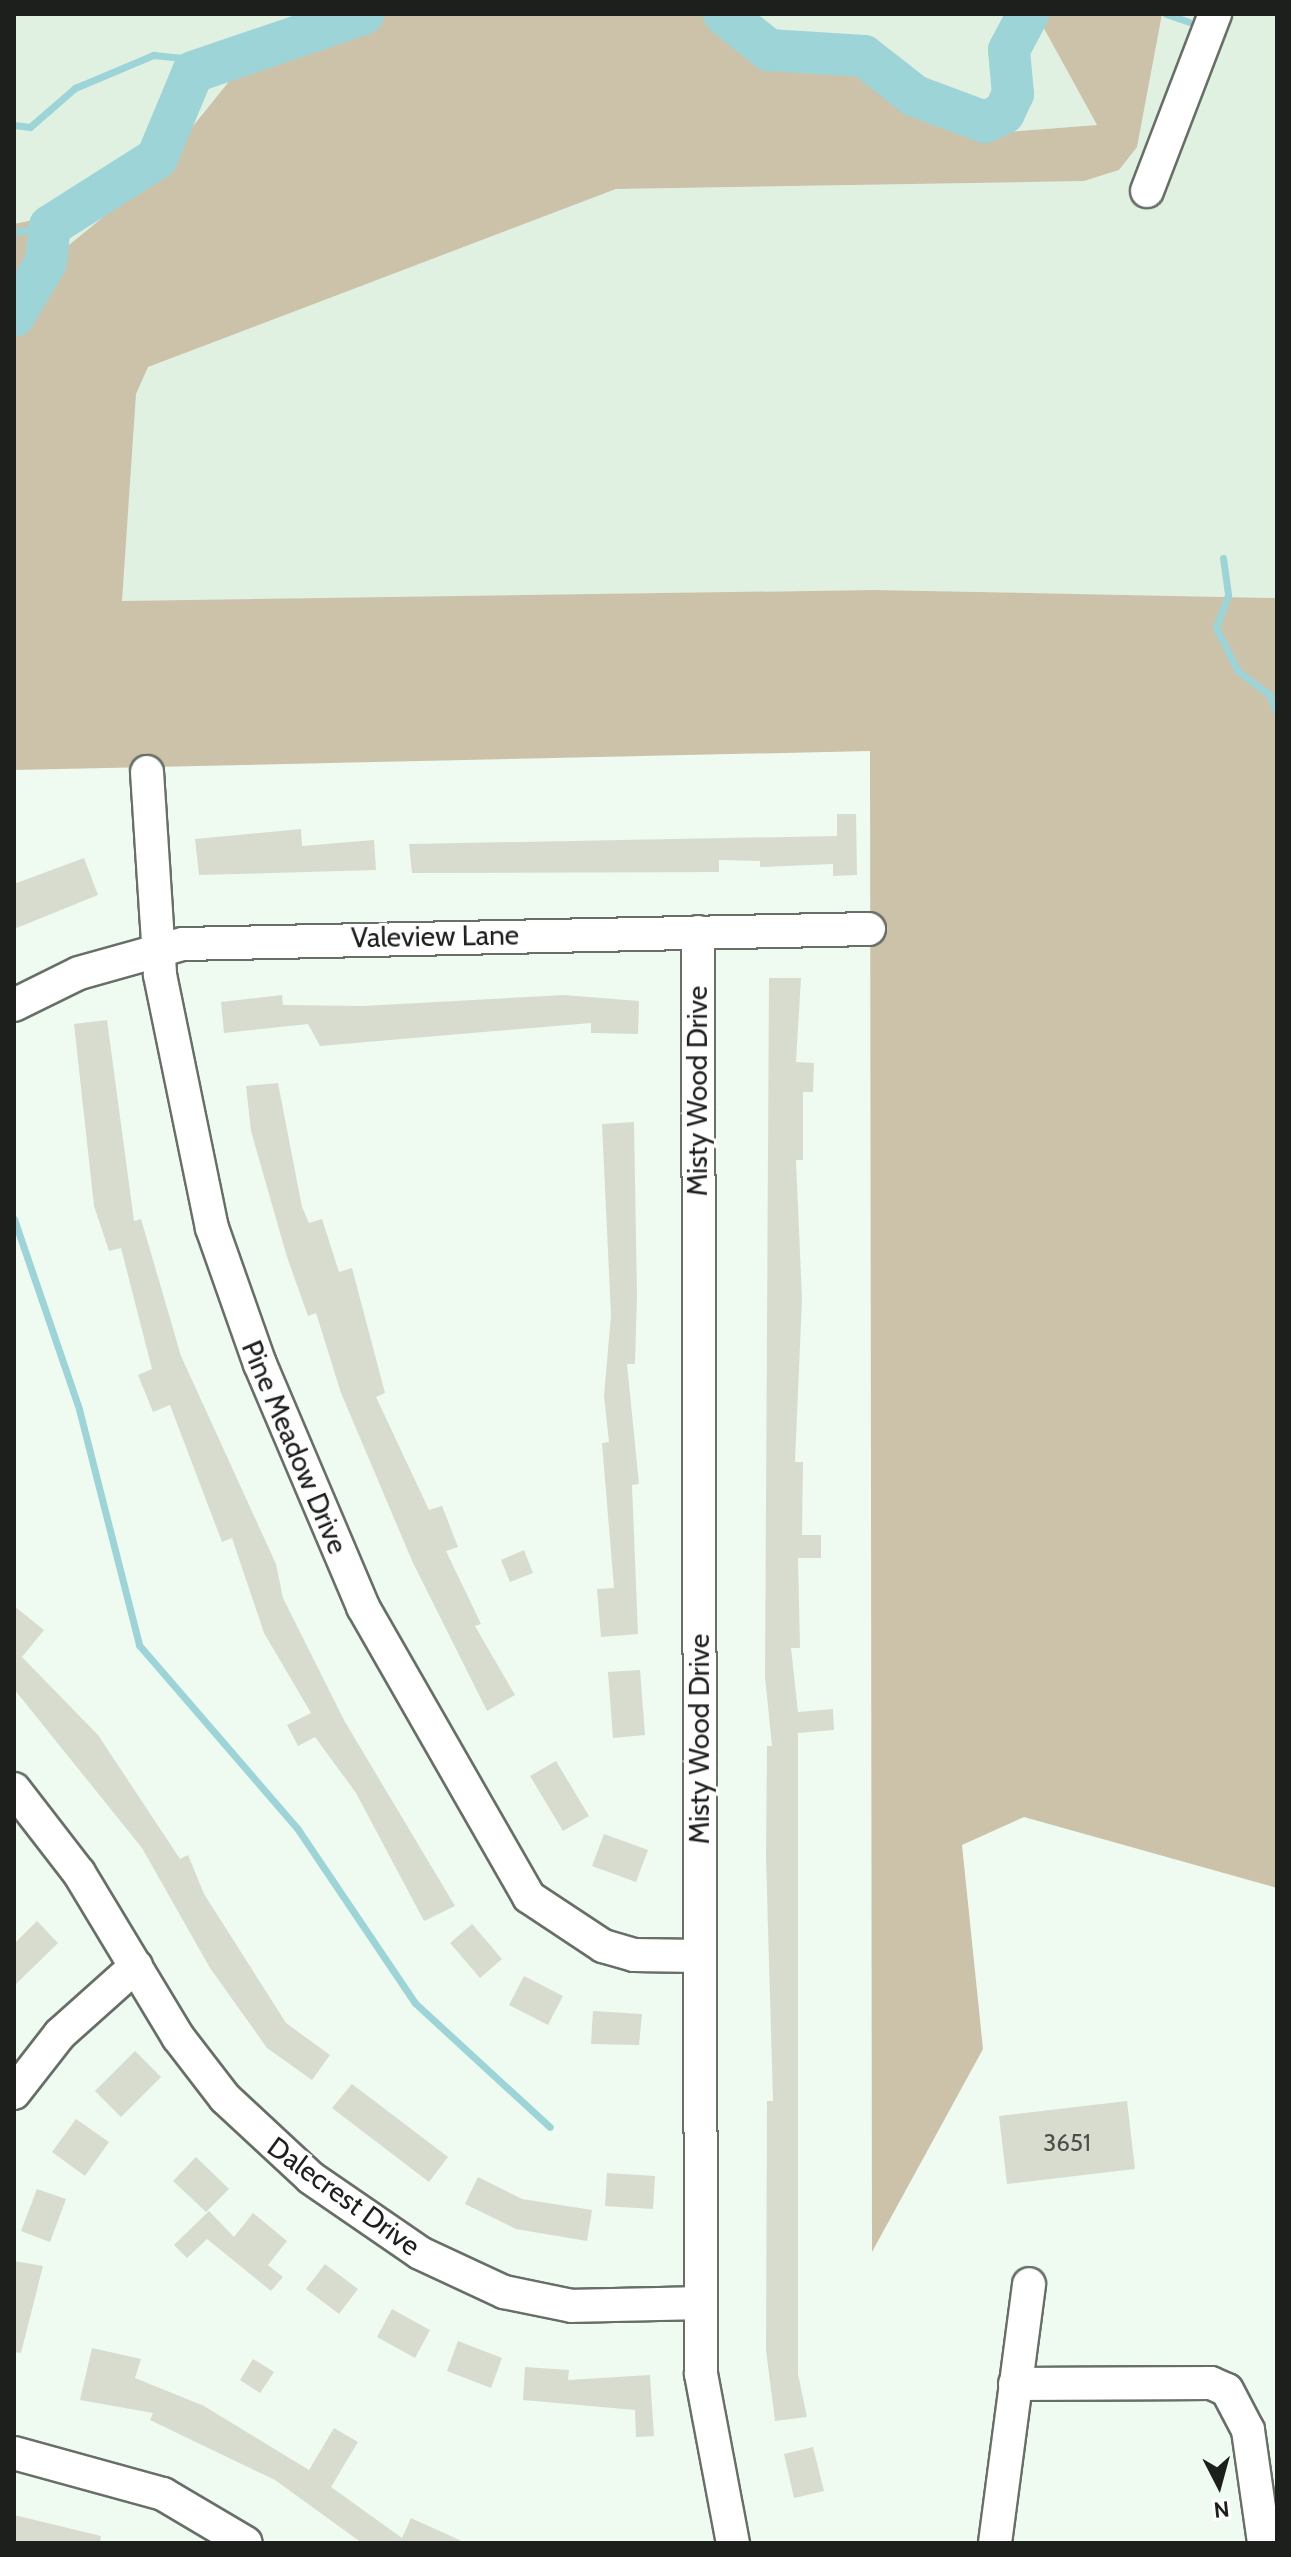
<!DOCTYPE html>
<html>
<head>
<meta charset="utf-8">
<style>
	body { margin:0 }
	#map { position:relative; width:1291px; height:2557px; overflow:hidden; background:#effaf0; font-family:Cabin,sans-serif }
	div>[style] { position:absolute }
	.built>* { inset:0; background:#e1f1e1 }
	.green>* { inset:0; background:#ccc2a9 }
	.stream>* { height:7px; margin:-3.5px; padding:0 3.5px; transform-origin:3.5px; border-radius:3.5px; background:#9cd4d8 }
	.river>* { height:42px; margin:-21px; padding:0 21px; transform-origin:21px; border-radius:21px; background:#9cd4d8 }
	.building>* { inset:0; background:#d8dccf }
	.roads { filter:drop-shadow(2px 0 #676f67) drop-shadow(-2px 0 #676f67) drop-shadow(0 2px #676f67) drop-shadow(0 -2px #676f67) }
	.minor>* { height:32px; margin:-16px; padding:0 16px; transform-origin:16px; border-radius:16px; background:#fff }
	span { translate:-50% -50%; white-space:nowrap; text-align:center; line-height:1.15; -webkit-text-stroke:6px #fff; paint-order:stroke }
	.number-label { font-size:24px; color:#4b4e49 }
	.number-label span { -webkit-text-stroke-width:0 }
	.street-label { font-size:28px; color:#1c1f1c }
	.frame { position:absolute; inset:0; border:16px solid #1c1f1c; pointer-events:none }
	.north { position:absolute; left:1179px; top:2445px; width:80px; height:80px; -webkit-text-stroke:6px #fff; paint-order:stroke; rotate:174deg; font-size:22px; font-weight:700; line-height:32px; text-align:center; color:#1c1f1c }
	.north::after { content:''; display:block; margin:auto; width:28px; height:36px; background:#1c1f1c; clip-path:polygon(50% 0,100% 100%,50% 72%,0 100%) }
</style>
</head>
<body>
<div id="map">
	<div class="built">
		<i style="clip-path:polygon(14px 14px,389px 14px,239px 69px,152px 177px,57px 255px,56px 215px,14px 224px)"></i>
		<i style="clip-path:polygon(704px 14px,1036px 14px,1097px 125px,981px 134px,869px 59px,804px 72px,750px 53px)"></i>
		<i style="clip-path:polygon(1162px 14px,1277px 14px,1277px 598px,874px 590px,15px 603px,39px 404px,616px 189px,1084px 181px,1119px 170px)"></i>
	</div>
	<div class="green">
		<i style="clip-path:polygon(389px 14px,704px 14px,750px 53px,804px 72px,869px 59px,981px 134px,1097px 125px,1036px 14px,1162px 14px,1137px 147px,1119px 170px,1084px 181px,616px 189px,148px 367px,136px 394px,122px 601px,874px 590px,1277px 598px,1277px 1888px,1024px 1817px,962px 1845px,983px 2049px,872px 2252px,870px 751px,14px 770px,14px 224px,56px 215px,58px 254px,152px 177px,239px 69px)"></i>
	</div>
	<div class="stream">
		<i style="left:1166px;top:14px;width:24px;rotate:19deg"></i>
		<i style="left:14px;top:125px;width:16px;rotate:7deg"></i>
		<i style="left:30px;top:127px;width:60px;rotate:-40.9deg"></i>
		<i style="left:75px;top:88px;width:85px;rotate:-22.9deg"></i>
		<i style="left:153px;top:55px;width:41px;rotate:5.6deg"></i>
		<i style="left:194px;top:59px;width:13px;rotate:94deg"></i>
		<i style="left:14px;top:232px;width:36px;rotate:-9deg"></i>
		<i style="left:1223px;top:558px;width:37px;rotate:82deg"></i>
		<i style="left:1228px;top:595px;width:35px;rotate:110deg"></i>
		<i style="left:1216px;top:628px;width:48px;rotate:62.9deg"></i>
		<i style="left:1238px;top:671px;width:39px;rotate:37deg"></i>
		<i style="left:1269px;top:694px;width:21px;rotate:67deg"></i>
		<i style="left:14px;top:1219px;width:201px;rotate:71.1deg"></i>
		<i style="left:79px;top:1409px;width:244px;rotate:75.7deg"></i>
		<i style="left:139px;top:1645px;width:242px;rotate:49.2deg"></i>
		<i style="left:297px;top:1828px;width:211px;rotate:56deg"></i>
		<i style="left:415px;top:2003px;width:183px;rotate:42.6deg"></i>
	</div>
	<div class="river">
		<i style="left:724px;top:14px;width:58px;rotate:38.7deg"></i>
		<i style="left:769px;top:50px;width:95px;rotate:3.6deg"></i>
		<i style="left:864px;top:56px;width:65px;rotate:38.1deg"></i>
		<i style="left:915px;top:96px;width:75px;rotate:20.4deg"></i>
		<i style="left:985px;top:122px;width:21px;rotate:-25deg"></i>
		<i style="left:1004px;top:113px;width:21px;rotate:-65deg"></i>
		<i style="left:1013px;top:94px;width:44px;rotate:-95.2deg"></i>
		<i style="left:1009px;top:50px;width:41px;rotate:-62.2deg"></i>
		<i style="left:14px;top:316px;width:63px;rotate:-59.3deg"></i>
		<i style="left:46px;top:262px;width:36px;rotate:-84deg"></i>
		<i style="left:50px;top:226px;width:127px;rotate:-32.4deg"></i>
		<i style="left:157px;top:158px;width:93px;rotate:-67.3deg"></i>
		<i style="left:193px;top:72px;width:180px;rotate:-18.8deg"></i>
	</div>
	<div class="building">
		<i style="clip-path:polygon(837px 814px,856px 814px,857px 875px,833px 876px,833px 864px,760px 867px,760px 861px,719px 860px,719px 872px,412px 873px,409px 844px,837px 836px)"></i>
		<i style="clip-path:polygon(301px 829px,302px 846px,374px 840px,376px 870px,199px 875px,195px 839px)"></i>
		<i style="clip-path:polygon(84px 858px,98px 895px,14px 929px,14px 884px)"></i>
		<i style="clip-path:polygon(769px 978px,801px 978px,796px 1062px,814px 1063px,813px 1092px,803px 1092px,803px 1160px,796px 1160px,802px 1299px,795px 1462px,803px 1462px,802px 1535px,821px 1535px,821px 1558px,798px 1558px,800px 1648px,791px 1648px,798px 1712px,833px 1709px,834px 1730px,798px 1733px,798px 2374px,807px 2417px,775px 2421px,766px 2350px,767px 2101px,773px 2101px,766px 1858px,767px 1746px,772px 1746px,765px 1677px)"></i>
		<i style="clip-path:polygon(282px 995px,283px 1005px,363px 1006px,564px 995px,639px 1001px,638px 1034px,591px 1033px,591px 1023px,320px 1046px,308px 1024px,224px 1033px,221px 1002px)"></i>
		<i style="clip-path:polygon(107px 1020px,134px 1221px,141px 1219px,181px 1356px,276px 1564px,283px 1598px,345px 1722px,455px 1906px,424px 1921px,356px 1793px,315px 1737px,298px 1746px,287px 1725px,311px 1713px,264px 1633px,232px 1538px,222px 1542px,170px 1405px,153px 1412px,138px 1375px,152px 1369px,121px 1248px,109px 1251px,94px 1206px,74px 1024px)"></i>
		<i style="clip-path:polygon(278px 1083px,302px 1207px,309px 1223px,322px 1219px,339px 1272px,352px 1268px,385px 1393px,376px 1397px,429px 1510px,442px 1506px,458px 1547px,446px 1551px,481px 1624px,475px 1626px,515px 1695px,487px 1711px,413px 1563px,341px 1393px,316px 1313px,308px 1316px,287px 1257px,251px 1131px,246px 1086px)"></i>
		<i style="clip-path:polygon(634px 1122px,637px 1296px,635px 1364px,627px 1364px,639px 1484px,632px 1485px,638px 1634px,601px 1637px,597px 1589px,614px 1588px,602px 1443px,609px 1442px,604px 1396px,611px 1315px,602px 1124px)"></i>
		<i style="clip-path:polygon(524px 1550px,533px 1573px,510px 1582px,501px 1560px)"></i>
		<i style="clip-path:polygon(14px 1606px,44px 1630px,22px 1657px,98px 1735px,180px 1859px,188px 1855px,204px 1894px,286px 2023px,330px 2055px,312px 2080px,267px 2048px,210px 1968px,142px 1848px,14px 1689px)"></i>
		<i style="clip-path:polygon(640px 1670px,645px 1735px,613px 1738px,608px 1672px)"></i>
		<i style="clip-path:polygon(556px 1761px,589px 1816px,563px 1831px,530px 1776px)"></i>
		<i style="clip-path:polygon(604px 1834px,648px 1850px,636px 1882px,592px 1866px)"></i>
		<i style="clip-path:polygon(37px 1921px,58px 1943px,14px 1986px,14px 1944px)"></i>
		<i style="clip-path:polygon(472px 1924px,502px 1959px,480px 1978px,450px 1943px)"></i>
		<i style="clip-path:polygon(524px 1976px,563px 1996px,548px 2025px,509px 2005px)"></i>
		<i style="clip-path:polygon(593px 2011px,642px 2014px,639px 2045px,591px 2044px)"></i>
		<i style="clip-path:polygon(135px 2051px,161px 2077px,121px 2117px,95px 2091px)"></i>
		<i style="clip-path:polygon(352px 2084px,448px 2157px,429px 2182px,332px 2108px)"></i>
		<i style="clip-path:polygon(1127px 2101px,1135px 2169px,1007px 2184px,999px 2116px)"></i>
		<i style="clip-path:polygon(76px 2119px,109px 2142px,85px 2176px,52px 2152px)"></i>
		<i style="clip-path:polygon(196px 2157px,229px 2189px,206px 2212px,173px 2181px)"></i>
		<i style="clip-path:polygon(607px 2173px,655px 2176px,653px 2209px,605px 2206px)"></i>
		<i style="clip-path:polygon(478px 2177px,522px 2199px,592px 2210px,587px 2241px,516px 2229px,465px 2204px)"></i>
		<i style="clip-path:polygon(37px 2189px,66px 2199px,50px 2242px,21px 2231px)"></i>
		<i style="clip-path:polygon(209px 2211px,234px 2237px,253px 2213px,287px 2241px,268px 2265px,283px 2277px,271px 2291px,207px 2239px,187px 2258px,174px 2245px)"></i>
		<i style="clip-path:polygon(14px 2261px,43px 2266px,21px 2353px,14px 2352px)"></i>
		<i style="clip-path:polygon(325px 2264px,358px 2289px,339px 2314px,306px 2289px)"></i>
		<i style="clip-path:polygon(392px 2309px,430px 2330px,415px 2358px,377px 2337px)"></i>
		<i style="clip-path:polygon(458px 2341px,502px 2358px,491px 2388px,447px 2371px)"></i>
		<i style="clip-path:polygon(92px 2348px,141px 2359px,135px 2378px,204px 2406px,309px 2470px,334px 2428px,358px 2442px,331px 2487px,402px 2538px,411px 2518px,466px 2543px,362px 2543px,275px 2480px,150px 2420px,153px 2413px,80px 2400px)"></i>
		<i style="clip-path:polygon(253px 2359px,274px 2372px,260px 2393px,240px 2380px)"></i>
		<i style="clip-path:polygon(525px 2367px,569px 2370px,568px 2380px,650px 2375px,654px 2436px,636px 2437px,635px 2410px,523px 2400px)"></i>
		<i style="clip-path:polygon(813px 2447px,824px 2491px,794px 2498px,784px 2454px)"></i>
		<i style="clip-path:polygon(14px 2515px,101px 2536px,100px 2543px,14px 2543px)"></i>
	</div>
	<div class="roads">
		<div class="minor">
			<i style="left:1147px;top:191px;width:190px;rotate:-69deg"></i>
			<i style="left:147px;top:772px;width:203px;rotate:86.3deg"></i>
			<i style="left:160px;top:975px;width:258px;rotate:78.4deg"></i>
			<i style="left:212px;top:1228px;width:144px;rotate:70.6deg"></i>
			<i style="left:260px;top:1364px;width:264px;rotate:67deg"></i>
			<i style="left:363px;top:1607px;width:334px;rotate:60.2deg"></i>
			<i style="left:529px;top:1897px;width:89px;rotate:33.5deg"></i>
			<i style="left:603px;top:1946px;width:32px;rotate:16deg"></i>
			<i style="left:634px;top:1955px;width:65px;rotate:0.9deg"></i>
			<i style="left:698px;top:932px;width:1442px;rotate:89.88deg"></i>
			<i style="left:701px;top:2374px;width:172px;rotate:79.3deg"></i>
			<i style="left:14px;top:1005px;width:72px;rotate:-26.2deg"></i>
			<i style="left:79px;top:973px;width:108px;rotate:-15.6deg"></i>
			<i style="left:183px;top:944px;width:686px;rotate:-1.25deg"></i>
			<i style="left:14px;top:1789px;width:106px;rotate:52.3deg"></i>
			<i style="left:79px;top:1873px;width:192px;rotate:58.9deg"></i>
			<i style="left:178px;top:2037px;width:77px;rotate:52.4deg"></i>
			<i style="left:225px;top:2098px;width:117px;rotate:42.9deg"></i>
			<i style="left:311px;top:2178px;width:132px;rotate:34.5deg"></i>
			<i style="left:420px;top:2253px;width:93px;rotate:24.9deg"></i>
			<i style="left:504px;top:2292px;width:69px;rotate:11.6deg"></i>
			<i style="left:572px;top:2306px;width:128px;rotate:-1.3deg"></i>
			<i style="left:14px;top:2093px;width:75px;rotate:-52.1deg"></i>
			<i style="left:60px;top:2034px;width:102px;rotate:-41.8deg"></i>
			<i style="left:1015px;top:2384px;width:196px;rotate:-0.3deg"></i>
			<i style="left:1211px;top:2383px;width:17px;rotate:24deg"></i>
			<i style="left:1227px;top:2390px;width:45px;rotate:62.3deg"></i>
			<i style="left:1248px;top:2430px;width:114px;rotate:81.9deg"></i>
			<i style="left:14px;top:2453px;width:155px;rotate:15.4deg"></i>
			<i style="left:163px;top:2494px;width:96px;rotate:30.6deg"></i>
			<i style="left:995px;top:2543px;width:261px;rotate:-82.5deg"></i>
		</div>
	</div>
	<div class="number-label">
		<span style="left:1067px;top:2143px">3651</span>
	</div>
	<div class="street-label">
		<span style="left:435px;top:936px;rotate:-1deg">Valeview Lane</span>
		<span style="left:697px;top:1091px;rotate:-90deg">Misty Wood Drive</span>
		<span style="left:295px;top:1447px;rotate:67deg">Pine Meadow Drive</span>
		<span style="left:699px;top:1739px;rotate:-90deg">Misty Wood Drive</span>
		<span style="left:344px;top:2196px;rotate:36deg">Dalecrest Drive</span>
	</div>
	<div class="frame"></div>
	<div class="north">N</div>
</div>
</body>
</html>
